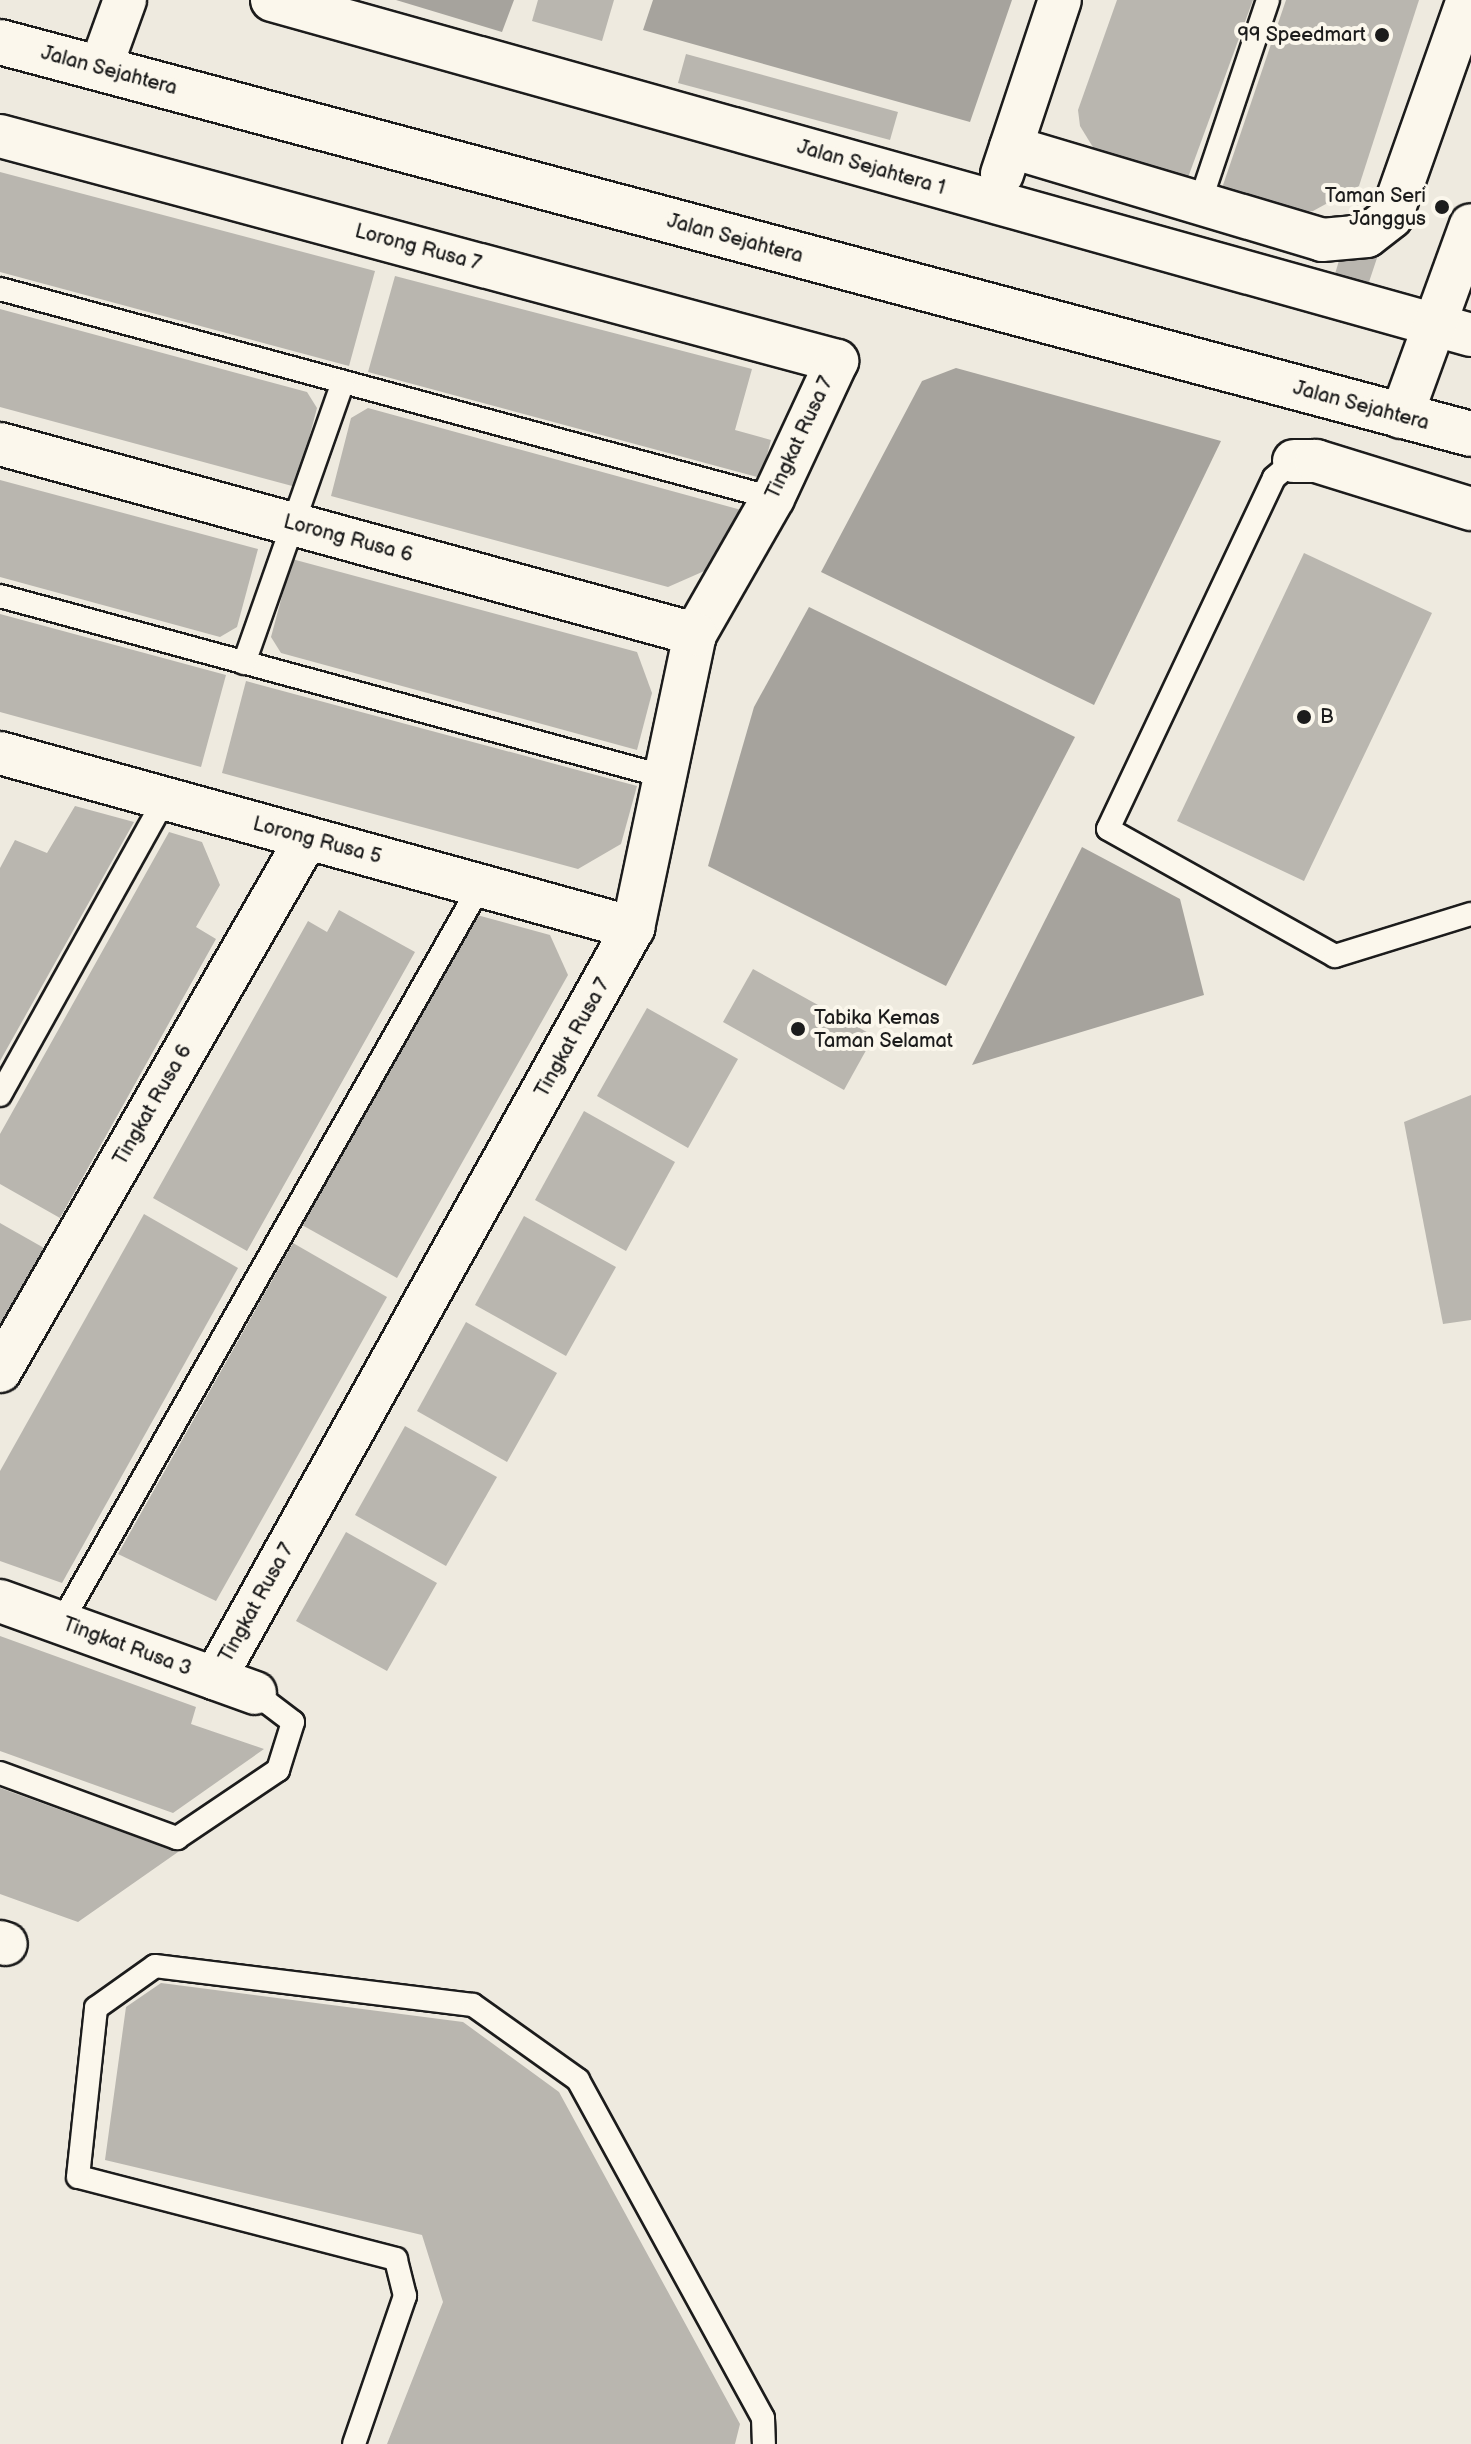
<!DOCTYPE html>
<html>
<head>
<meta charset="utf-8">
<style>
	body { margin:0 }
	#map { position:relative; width:1471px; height:2444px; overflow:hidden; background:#eeeadf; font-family:"Balsamiq Sans",sans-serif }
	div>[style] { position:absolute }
	.water>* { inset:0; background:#a6a39d }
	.building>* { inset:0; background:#b9b6af }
	.roads { filter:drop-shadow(2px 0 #1c1c1c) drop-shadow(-2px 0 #1c1c1c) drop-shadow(0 2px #1c1c1c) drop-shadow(0 -2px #1c1c1c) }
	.service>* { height:22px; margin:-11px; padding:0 11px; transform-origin:11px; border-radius:11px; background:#fbf7ec }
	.minor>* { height:42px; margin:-21px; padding:0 21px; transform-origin:21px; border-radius:21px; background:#fbf7ec }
	.secondary>* { height:44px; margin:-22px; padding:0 22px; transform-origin:22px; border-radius:22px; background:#fbf7ec }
	.dots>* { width:22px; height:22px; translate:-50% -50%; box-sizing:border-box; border:4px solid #fbf7ec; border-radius:50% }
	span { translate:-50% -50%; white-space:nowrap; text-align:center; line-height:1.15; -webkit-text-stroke:8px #fbf7ec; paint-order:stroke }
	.poi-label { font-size:20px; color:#1c1c1c }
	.right { translate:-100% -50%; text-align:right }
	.left { translate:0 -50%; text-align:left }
	.street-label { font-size:20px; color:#1c1c1c }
</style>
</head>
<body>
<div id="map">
	<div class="water">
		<i style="clip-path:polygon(396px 0,514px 0,502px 32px)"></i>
		<i style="clip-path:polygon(653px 0,1012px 0,970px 122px,643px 30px)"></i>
		<i style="clip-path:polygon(956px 368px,1221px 441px,1094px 705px,821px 572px,922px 381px)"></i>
		<i style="clip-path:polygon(809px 607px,1075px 737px,946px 986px,708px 866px,754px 707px)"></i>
		<i style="clip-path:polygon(1082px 847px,1180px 899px,1204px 995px,972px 1065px)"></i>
	</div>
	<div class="building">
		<i style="clip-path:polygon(538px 0,614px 0,602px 41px,532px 21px)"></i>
		<i style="clip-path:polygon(1117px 0,1253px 0,1186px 183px,1102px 162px,1080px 126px,1078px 110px)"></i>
		<i style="clip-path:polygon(1286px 0,1419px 0,1359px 186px,1313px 211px,1292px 214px,1221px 191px)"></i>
		<i style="clip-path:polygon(686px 54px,898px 112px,890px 140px,678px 83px)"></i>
		<i style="clip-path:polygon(0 172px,375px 271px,349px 366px,0 272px)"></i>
		<i style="clip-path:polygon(1343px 247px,1377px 258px,1368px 285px,1335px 274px)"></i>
		<i style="clip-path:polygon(395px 276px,752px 369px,735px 430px,771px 440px,761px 478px,368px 372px)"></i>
		<i style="clip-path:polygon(0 309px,307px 392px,317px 408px,296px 487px,0 407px)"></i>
		<i style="clip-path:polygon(368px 408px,492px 442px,745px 511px,718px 565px,668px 587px,331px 496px,351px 418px)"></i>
		<i style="clip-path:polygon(0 480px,258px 549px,237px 627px,220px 637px,0 577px)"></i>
		<i style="clip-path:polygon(1304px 553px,1432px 613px,1304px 881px,1177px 821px)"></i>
		<i style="clip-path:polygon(292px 559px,637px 652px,652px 693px,637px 750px,281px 653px,271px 637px)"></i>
		<i style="clip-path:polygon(0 614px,226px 675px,201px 767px,0 712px)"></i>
		<i style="clip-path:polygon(246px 681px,637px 786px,621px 844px,578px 869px,222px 773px)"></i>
		<i style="clip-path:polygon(75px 806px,134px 822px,0 1061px,0 868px,15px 840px,47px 853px)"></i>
		<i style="clip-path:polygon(169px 832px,202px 842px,220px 885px,196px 927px,216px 939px,60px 1218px,0 1184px,0 1134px)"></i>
		<i style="clip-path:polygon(339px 910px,415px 952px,247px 1251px,153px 1198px,308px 921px,327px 932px)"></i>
		<i style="clip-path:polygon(477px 915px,550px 935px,568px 975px,397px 1278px,302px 1225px)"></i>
		<i style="clip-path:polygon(753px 969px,874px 1036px,844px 1090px,723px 1022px)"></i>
		<i style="clip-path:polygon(647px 1008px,738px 1059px,688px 1148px,597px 1096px)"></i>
		<i style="clip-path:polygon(1471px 1095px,1471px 1320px,1443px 1324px,1404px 1122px)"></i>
		<i style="clip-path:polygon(584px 1111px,675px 1162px,626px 1251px,535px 1200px)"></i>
		<i style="clip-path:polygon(144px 1214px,238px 1268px,62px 1583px,0 1561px,0 1471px)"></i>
		<i style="clip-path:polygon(524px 1216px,616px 1267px,566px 1356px,475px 1305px)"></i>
		<i style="clip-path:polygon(0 1223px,44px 1248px,0 1326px)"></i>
		<i style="clip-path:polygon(293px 1243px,387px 1297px,216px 1601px,118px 1554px)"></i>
		<i style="clip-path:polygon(466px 1322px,557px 1373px,507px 1462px,417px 1411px)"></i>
		<i style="clip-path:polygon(405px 1426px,497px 1477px,446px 1566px,355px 1515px)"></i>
		<i style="clip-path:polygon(346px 1532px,437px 1583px,387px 1671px,296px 1621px)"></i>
		<i style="clip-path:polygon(0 1636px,196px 1707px,191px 1724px,264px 1749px,173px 1813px,0 1751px)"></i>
		<i style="clip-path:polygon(0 1788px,69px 1813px,178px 1852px,78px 1922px,36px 1907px,0 1894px)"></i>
		<i style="clip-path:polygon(161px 1983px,463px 2022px,559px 2092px,740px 2424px,735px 2444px,387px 2444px,443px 2302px,422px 2235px,105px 2160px,126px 2007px)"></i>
	</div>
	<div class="roads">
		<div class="service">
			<i style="left:1199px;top:205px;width:216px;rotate:-71.4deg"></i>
			<i style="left:0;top:289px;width:801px;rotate:15.13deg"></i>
			<i style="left:1294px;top:461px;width:26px;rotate:140deg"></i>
			<i style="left:1274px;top:478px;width:388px;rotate:115.3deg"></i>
			<i style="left:1108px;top:829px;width:260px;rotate:29.2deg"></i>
			<i style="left:1335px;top:956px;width:142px;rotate:-17.2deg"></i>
			<i style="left:0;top:596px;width:690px;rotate:15.2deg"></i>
			<i style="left:244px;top:663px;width:298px;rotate:-70.6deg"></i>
			<i style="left:0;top:1095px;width:339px;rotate:-60.9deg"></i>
			<i style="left:61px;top:1623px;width:848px;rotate:-60.38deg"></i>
			<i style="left:0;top:1773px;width:189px;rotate:20.2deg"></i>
			<i style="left:177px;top:1838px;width:122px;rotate:-34deg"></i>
			<i style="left:278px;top:1770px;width:50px;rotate:-72.6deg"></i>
			<i style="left:293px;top:1722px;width:48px;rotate:-142.7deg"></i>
			<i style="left:354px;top:2444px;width:157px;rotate:-71deg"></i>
			<i style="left:405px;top:2296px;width:38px;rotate:-104deg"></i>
			<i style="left:396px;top:2259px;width:328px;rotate:-165.5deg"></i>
			<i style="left:78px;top:2177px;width:170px;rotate:-83.9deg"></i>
			<i style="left:96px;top:2008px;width:72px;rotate:-35.4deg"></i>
			<i style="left:155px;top:1966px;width:320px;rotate:7deg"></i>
			<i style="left:473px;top:2005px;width:129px;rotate:35.5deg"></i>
			<i style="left:578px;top:2080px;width:385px;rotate:61.3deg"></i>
			<i style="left:763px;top:2418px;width:26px;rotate:88deg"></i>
		</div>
		<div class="minor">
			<i style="left:272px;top:0;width:1245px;rotate:15.61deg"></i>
			<i style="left:100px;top:69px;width:73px;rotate:-70.1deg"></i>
			<i style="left:0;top:136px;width:867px;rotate:15.05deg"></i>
			<i style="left:837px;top:361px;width:151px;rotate:115deg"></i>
			<i style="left:773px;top:498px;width:157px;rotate:119.8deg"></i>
			<i style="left:695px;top:634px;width:300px;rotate:101.9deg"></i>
			<i style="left:633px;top:928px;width:859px;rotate:119.13deg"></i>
			<i style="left:1011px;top:147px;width:325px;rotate:16.6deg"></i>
			<i style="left:1322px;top:240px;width:45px;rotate:-5.1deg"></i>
			<i style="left:1367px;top:236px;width:31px;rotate:-38deg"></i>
			<i style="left:1391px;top:217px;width:230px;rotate:-70.5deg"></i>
			<i style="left:1002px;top:174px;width:183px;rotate:-71.6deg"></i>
			<i style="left:1401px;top:417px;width:204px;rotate:-70deg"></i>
			<i style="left:0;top:444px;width:721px;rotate:15.29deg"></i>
			<i style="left:1294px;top:461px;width:22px"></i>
			<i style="left:1316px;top:461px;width:162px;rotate:17.2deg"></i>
			<i style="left:0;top:753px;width:657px;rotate:15.45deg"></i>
			<i style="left:0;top:1371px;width:615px;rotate:-60.06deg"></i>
			<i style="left:0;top:1601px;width:271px;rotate:19.8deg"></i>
			<i style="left:0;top:1942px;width:6px;rotate:18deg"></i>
		</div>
		<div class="secondary">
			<i style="left:0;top:42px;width:1522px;rotate:14.92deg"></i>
		</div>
	</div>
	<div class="dots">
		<i style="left:1382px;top:35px;background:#1c1c1c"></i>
		<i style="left:1442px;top:207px;background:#1c1c1c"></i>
		<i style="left:1304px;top:717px;background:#1c1c1c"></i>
		<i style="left:798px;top:1029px;background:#1c1c1c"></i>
	</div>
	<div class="poi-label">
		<span class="right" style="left:1366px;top:35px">99 Speedmart</span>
		<span class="right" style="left:1426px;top:208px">Taman Seri<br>Janggus</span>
		<span class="left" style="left:1320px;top:717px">B</span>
		<span class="left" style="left:814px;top:1030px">Tabika Kemas<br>Taman Selamat</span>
	</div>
	<div class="street-label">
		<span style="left:109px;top:71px;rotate:15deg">Jalan Sejahtera</span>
		<span style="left:871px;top:168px;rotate:16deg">Jalan Sejahtera 1</span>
		<span style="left:735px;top:239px;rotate:15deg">Jalan Sejahtera</span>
		<span style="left:418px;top:248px;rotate:15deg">Lorong Rusa 7</span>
		<span style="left:1361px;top:406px;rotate:15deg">Jalan Sejahtera</span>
		<span style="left:800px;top:438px;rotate:-65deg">Tingkat Rusa 7</span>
		<span style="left:348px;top:539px;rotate:15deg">Lorong Rusa 6</span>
		<span style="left:317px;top:841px;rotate:15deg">Lorong Rusa 5</span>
		<span style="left:573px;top:1038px;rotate:-61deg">Tingkat Rusa 7</span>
		<span style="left:153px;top:1105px;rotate:-60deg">Tingkat Rusa 6</span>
		<span style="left:257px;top:1603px;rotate:-61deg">Tingkat Rusa 7</span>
		<span style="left:127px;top:1647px;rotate:20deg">Tingkat Rusa 3</span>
	</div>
</div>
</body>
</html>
